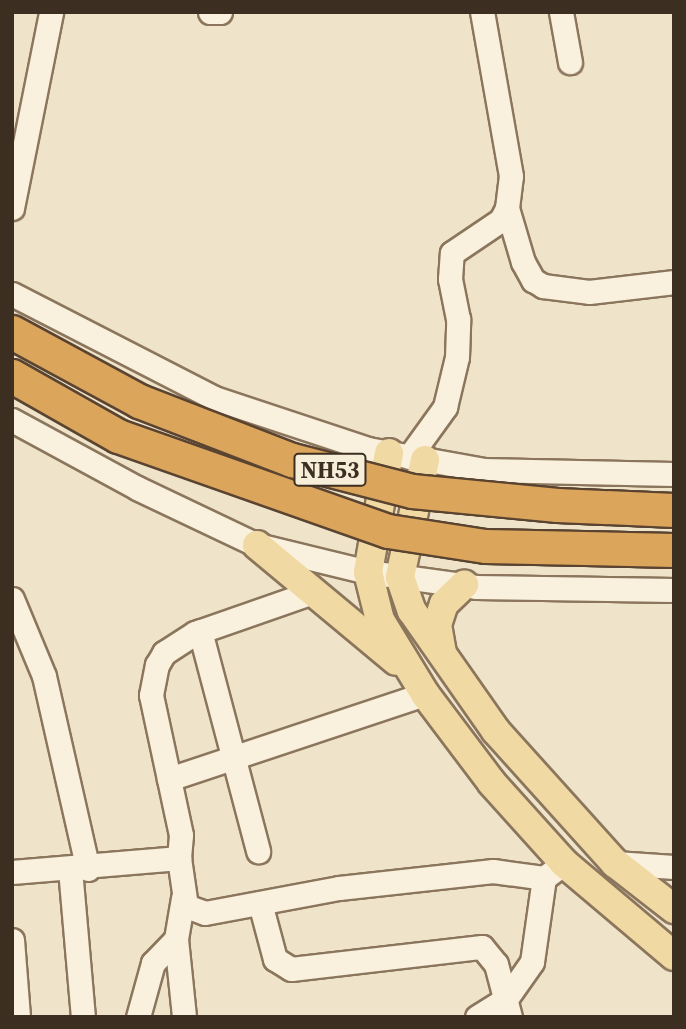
<!DOCTYPE html>
<html>
<head>
<meta charset="utf-8">
<style>
	body { margin:0 }
	#map { position:relative; width:686px; height:1029px; overflow:hidden; background:#efe4c9; font-family:"Source Serif 4",serif }
	div>[style] { position:absolute }
	.roads { filter:drop-shadow(2px 0 #8b765d) drop-shadow(-2px 0 #8b765d) drop-shadow(0 2px #8b765d) drop-shadow(0 -2px #8b765d) }
	.minor>* { height:23px; margin:-11.5px; padding:0 11.5px; transform-origin:11.5px; border-radius:11.5px; background:#f9f1dd }
	.major>* { height:28px; margin:-14px; padding:0 14px; transform-origin:14px; border-radius:14px; background:#f0d9a2 }
	.bridges { filter:drop-shadow(2px 0 #5a4431) drop-shadow(-2px 0 #5a4431) drop-shadow(0 2px #5a4431) drop-shadow(0 -2px #5a4431) }
	.highway-bridge>* { height:33px; margin:-16.5px; padding:0 16.5px; transform-origin:16.5px; border-radius:16.5px; background:#dca55c }
	span { translate:-50% -50%; white-space:nowrap; text-align:center; line-height:1.15; -webkit-text-stroke:6px #f6eed9; paint-order:stroke }
	.shield-label span { padding:2px 5px; background:#f6eed9; border:2px solid; border-radius:5px; -webkit-text-stroke-width:0 }
	.shield-label { font-size:23px; color:#3c2e21; font-weight:700 }
	.frame { position:absolute; inset:0; border:14px solid #3c2e21; pointer-events:none }
</style>
</head>
<body>
<div id="map">
	<div class="roads">
		<div class="minor">
			<i style="left:210px;top:12px;width:10px"></i>
			<i style="left:561px;top:12px;width:51px;rotate:79.8deg"></i>
			<i style="left:12px;top:208px;width:200px;rotate:-78.7deg"></i>
			<i style="left:507px;top:208px;width:56px;rotate:73.5deg"></i>
			<i style="left:523px;top:262px;width:21px;rotate:61deg"></i>
			<i style="left:533px;top:280px;width:12px;rotate:31deg"></i>
			<i style="left:543px;top:286px;width:46px;rotate:7.4deg"></i>
			<i style="left:589px;top:292px;width:86px;rotate:-6.7deg"></i>
			<i style="left:12px;top:294px;width:227px;rotate:27.2deg"></i>
			<i style="left:214px;top:398px;width:162px;rotate:18.3deg"></i>
			<i style="left:368px;top:449px;width:117px;rotate:10.3deg"></i>
			<i style="left:483px;top:470px;width:191px;rotate:1.2deg"></i>
			<i style="left:12px;top:420px;width:142px;rotate:28.5deg"></i>
			<i style="left:137px;top:488px;width:133px;rotate:25.4deg"></i>
			<i style="left:257px;top:545px;width:114px;rotate:13.7deg"></i>
			<i style="left:368px;top:572px;width:109px;rotate:7.9deg"></i>
			<i style="left:476px;top:587px;width:198px;rotate:0.9deg"></i>
			<i style="left:409px;top:457px;width:62px;rotate:-54.2deg"></i>
			<i style="left:445px;top:407px;width:51px;rotate:-76.5deg"></i>
			<i style="left:457px;top:357px;width:38px;rotate:-88deg"></i>
			<i style="left:458px;top:319px;width:41px;rotate:-101.3deg"></i>
			<i style="left:450px;top:279px;width:26px;rotate:-86deg"></i>
			<i style="left:452px;top:253px;width:59px;rotate:-34deg"></i>
			<i style="left:501px;top:220px;width:13px;rotate:-63deg"></i>
			<i style="left:507px;top:208px;width:32px;rotate:-83deg"></i>
			<i style="left:511px;top:176px;width:167px;rotate:-100deg"></i>
			<i style="left:12px;top:599px;width:83px;rotate:67.4deg"></i>
			<i style="left:44px;top:676px;width:198px;rotate:77.2deg"></i>
			<i style="left:200px;top:631px;width:228px;rotate:75.2deg"></i>
			<i style="left:169px;top:779px;width:270px;rotate:-18.4deg"></i>
			<i style="left:179px;top:858px;width:49px;rotate:81.7deg"></i>
			<i style="left:186px;top:906px;width:20px;rotate:20deg"></i>
			<i style="left:205px;top:913px;width:136px;rotate:-10.6deg"></i>
			<i style="left:339px;top:888px;width:155px;rotate:-6.3deg"></i>
			<i style="left:493px;top:871px;width:51px;rotate:7.8deg"></i>
			<i style="left:544px;top:878px;width:25px;rotate:-37deg"></i>
			<i style="left:615px;top:863px;width:59px;rotate:3.9deg"></i>
			<i style="left:70px;top:869px;width:149px;rotate:85deg"></i>
			<i style="left:12px;top:872px;width:168px;rotate:-4.8deg"></i>
			<i style="left:179px;top:858px;width:23px;rotate:-85deg"></i>
			<i style="left:181px;top:835px;width:143px;rotate:-102.1deg"></i>
			<i style="left:151px;top:695px;width:31px;rotate:-79deg"></i>
			<i style="left:157px;top:665px;width:14px;rotate:-60deg"></i>
			<i style="left:164px;top:653px;width:37px;rotate:-33deg"></i>
			<i style="left:195px;top:633px;width:125px;rotate:-19.2deg"></i>
			<i style="left:183px;top:898px;width:42px;rotate:99.7deg"></i>
			<i style="left:176px;top:939px;width:78px;rotate:84.1deg"></i>
			<i style="left:260px;top:903px;width:58px;rotate:75deg"></i>
			<i style="left:275px;top:959px;width:19px;rotate:32deg"></i>
			<i style="left:291px;top:969px;width:192px;rotate:-6.6deg"></i>
			<i style="left:482px;top:947px;width:22px;rotate:51deg"></i>
			<i style="left:496px;top:964px;width:55px;rotate:75.2deg"></i>
			<i style="left:12px;top:940px;width:77px;rotate:85.5deg"></i>
			<i style="left:138px;top:1017px;width:56px;rotate:-74.5deg"></i>
			<i style="left:153px;top:963px;width:33px;rotate:-46deg"></i>
			<i style="left:477px;top:1017px;width:34px;rotate:-32deg"></i>
			<i style="left:506px;top:999px;width:45px;rotate:-54.9deg"></i>
			<i style="left:532px;top:962px;width:85px;rotate:-81.9deg"></i>
		</div>
		<div class="major">
			<i style="left:389px;top:453px;width:121px;rotate:100deg"></i>
			<i style="left:368px;top:572px;width:49px;rotate:76deg"></i>
			<i style="left:380px;top:620px;width:87px;rotate:58.7deg"></i>
			<i style="left:425px;top:694px;width:111px;rotate:53deg"></i>
			<i style="left:492px;top:783px;width:108px;rotate:48deg"></i>
			<i style="left:564px;top:863px;width:144px;rotate:40.2deg"></i>
			<i style="left:425px;top:460px;width:120px;rotate:102.1deg"></i>
			<i style="left:400px;top:577px;width:36px;rotate:71deg"></i>
			<i style="left:412px;top:611px;width:146px;rotate:55deg"></i>
			<i style="left:496px;top:731px;width:178px;rotate:48deg"></i>
			<i style="left:615px;top:863px;width:75px;rotate:37.9deg"></i>
			<i style="left:257px;top:545px;width:181px;rotate:39.8deg"></i>
			<i style="left:442px;top:653px;width:28px;rotate:-100deg"></i>
			<i style="left:437px;top:625px;width:22px;rotate:-72deg"></i>
			<i style="left:444px;top:604px;width:28px;rotate:-44deg"></i>
		</div>
	</div>
	<div class="bridges">
		<div class="highway-bridge">
			<i style="left:12px;top:332px;width:145px;rotate:28.5deg"></i>
			<i style="left:139px;top:401px;width:164px;rotate:21.1deg"></i>
			<i style="left:292px;top:460px;width:124px;rotate:14.5deg"></i>
			<i style="left:412px;top:491px;width:146px;rotate:5.5deg"></i>
			<i style="left:557px;top:505px;width:117px;rotate:2.4deg"></i>
			<i style="left:12px;top:376px;width:122px;rotate:29.5deg"></i>
			<i style="left:118px;top:436px;width:286px;rotate:19.4deg"></i>
			<i style="left:388px;top:531px;width:98px;rotate:8.8deg"></i>
			<i style="left:485px;top:546px;width:189px;rotate:1.2deg"></i>
		</div>
	</div>
	<div class="shield-label">
		<span style="left:330px;top:470px">NH53</span>
	</div>
	<div class="frame"></div>
</div>
</body>
</html>
